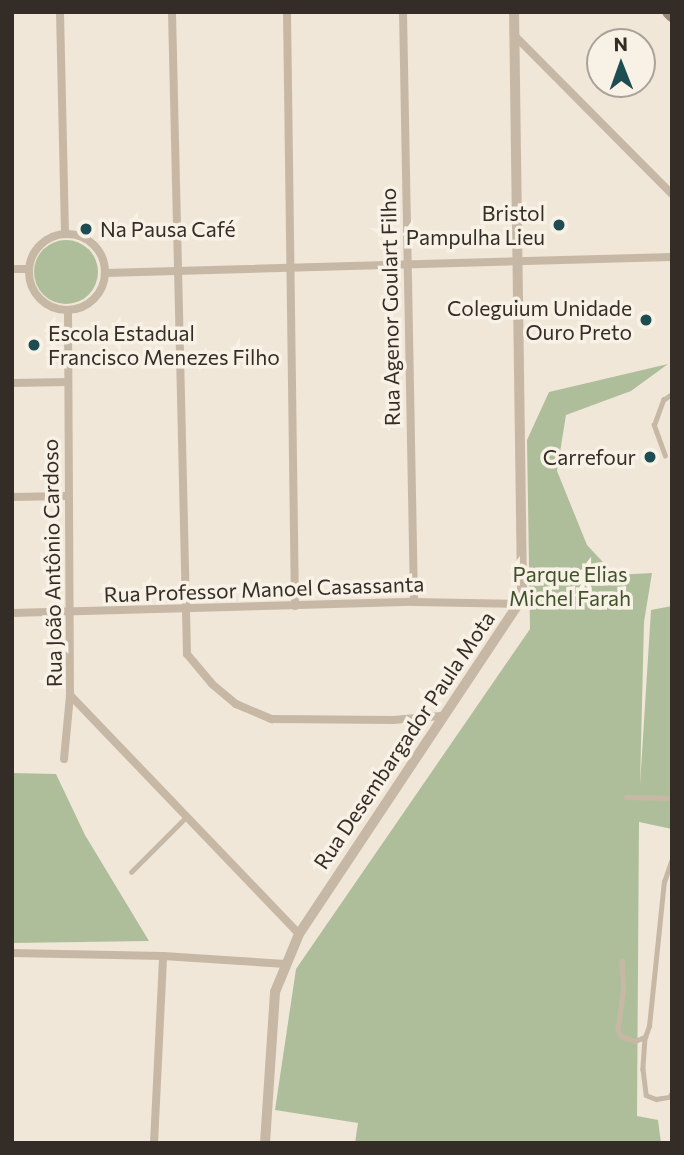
<!DOCTYPE html>
<html>
<head>
<meta charset="utf-8">
<style>
	body { margin:0 }
	#map { position:relative; width:684px; height:1155px; overflow:hidden; background:#f0e7d9; font-family:Commissioner,sans-serif }
	div>[style] { position:absolute }
	.green>* { inset:0; background:#afbe9a }
	.round { border-radius:50% }
	.service>* { height:4.5px; margin:-2.25px; padding:0 2.25px; transform-origin:2.25px; border-radius:2.25px; background:#c7b8a6 }
	.minor>* { height:8px; margin:-4px; padding:0 4px; transform-origin:4px; border-radius:4px; background:#c7b8a6 }
	.minor>.ring { margin:-4px; padding:0; box-sizing:content-box; background:none; border:8px solid #c7b8a6; border-radius:50% }
	.tertiary>* { height:10px; margin:-5px; padding:0 5px; transform-origin:5px; border-radius:5px; background:#c7b8a6 }
	.secondary>* { height:12px; margin:-6px; padding:0 6px; transform-origin:6px; border-radius:6px; background:#9b8778 }
	.dots>* { width:19px; height:19px; translate:-50% -50%; box-sizing:border-box; border:4px solid #f8f1e5; border-radius:50% }
	span { translate:-50% -50%; white-space:nowrap; text-align:center; line-height:1.15; -webkit-text-stroke:7px #f8f1e5; paint-order:stroke }
	.poi-label { font-size:21px; color:#342c27 }
	.right { translate:-100% -50%; text-align:right }
	.left { translate:0 -50%; text-align:left }
	.street-label { font-size:21px; color:#342c27 }
	.park-label { font-size:21px; color:#40512b }
	.frame { position:absolute; inset:0; border:14px solid #342c27; pointer-events:none }
	.north { position:absolute; left:586px; top:28px; width:70px; height:70px; box-sizing:border-box; background:#f8f1e5; border:2px solid #aaa299; border-radius:50%; rotate:359deg; font-size:19px; font-weight:700; line-height:28px; text-align:center; color:#342c27 }
	.north::after { content:''; display:block; margin:auto; width:24px; height:32px; background:#1e4c53; clip-path:polygon(50% 0,100% 100%,50% 72%,0 100%) }
</style>
</head>
<body>
<div id="map">
	<div class="green">
		<i class="round" style="left:34px;top:240px;width:64px;height:64px"></i>
		<i style="clip-path:polygon(668px 364px,631px 391px,566px 415px,557px 471px,587px 545px,615px 575px,652px 573px,644px 622px,640px 785px,651px 610px,672px 606px,672px 829px,639px 822px,637px 1116px,658px 1120px,661px 1143px,355px 1143px,358px 1123px,275px 1110px,296px 969px,530px 629px,527px 440px,549px 392px)"></i>
		<i style="clip-path:polygon(12px 773px,56px 774px,85px 835px,149px 941px,12px 943px)"></i>
	</div>
	<div class="service">
		<i style="left:665px;top:456px;width:33px;rotate:-110deg"></i>
		<i style="left:654px;top:425px;width:27px;rotate:-70deg"></i>
		<i style="left:663px;top:400px;width:11px;rotate:-34deg"></i>
		<i style="left:626px;top:797px;width:46px;rotate:1.2deg"></i>
		<i style="left:131px;top:872px;width:78px;rotate:-45deg"></i>
		<i style="left:622px;top:961px;width:26px;rotate:86deg"></i>
		<i style="left:624px;top:987px;width:43px;rotate:97.9deg"></i>
		<i style="left:618px;top:1030px;width:7px;rotate:63deg"></i>
		<i style="left:621px;top:1036px;width:15px;rotate:20deg"></i>
		<i style="left:635px;top:1041px;width:11px;rotate:-22deg"></i>
		<i style="left:645px;top:1037px;width:12px;rotate:-70deg"></i>
		<i style="left:649px;top:1026px;width:145px;rotate:-84.1deg"></i>
		<i style="left:664px;top:882px;width:24px;rotate:-71deg"></i>
		<i style="left:645px;top:1038px;width:31px;rotate:94deg"></i>
		<i style="left:643px;top:1069px;width:26px;rotate:83deg"></i>
		<i style="left:646px;top:1095px;width:11px;rotate:22deg"></i>
		<i style="left:656px;top:1099px;width:13px;rotate:-9deg"></i>
		<i style="left:669px;top:1097px;width:5px;rotate:-53deg"></i>
	</div>
	<div class="minor">
		<i style="left:60px;top:12px;width:222px;rotate:88.7deg"></i>
		<i style="left:172px;top:12px;width:642px;rotate:88.66deg"></i>
		<i style="left:187px;top:654px;width:39px;rotate:50deg"></i>
		<i style="left:212px;top:684px;width:31px;rotate:40deg"></i>
		<i style="left:236px;top:704px;width:39px;rotate:23deg"></i>
		<i style="left:272px;top:719px;width:121px;rotate:0.5deg"></i>
		<i style="left:393px;top:720px;width:48px;rotate:-4.8deg"></i>
		<i style="left:287px;top:12px;width:594px;rotate:89.23deg"></i>
		<i style="left:403px;top:12px;width:590px;rotate:88.93deg"></i>
		<i style="left:514px;top:35px;width:224px;rotate:45.2deg"></i>
		<i class="ring" style="left:29px;top:234px;width:68px;height:68px"></i>
		<i style="left:12px;top:269px;width:17px"></i>
		<i style="left:105px;top:273px;width:567px;rotate:-1.62deg"></i>
		<i style="left:68px;top:310px;width:385px;rotate:89.7deg"></i>
		<i style="left:70px;top:695px;width:331px;rotate:46.2deg"></i>
		<i style="left:12px;top:383px;width:56px;rotate:-1deg"></i>
		<i style="left:12px;top:497px;width:55px;rotate:-1deg"></i>
		<i style="left:12px;top:613px;width:402px;rotate:-1.6deg"></i>
		<i style="left:414px;top:602px;width:104px;rotate:1.1deg"></i>
		<i style="left:64px;top:759px;width:64px;rotate:-84.6deg"></i>
		<i style="left:12px;top:953px;width:151px;rotate:1.1deg"></i>
		<i style="left:163px;top:956px;width:123px;rotate:3.7deg"></i>
		<i style="left:154px;top:1143px;width:187px;rotate:-87.2deg"></i>
	</div>
	<div class="tertiary">
		<i style="left:265px;top:1143px;width:151px;rotate:-86.2deg"></i>
		<i style="left:275px;top:992px;width:63px;rotate:-67.5deg"></i>
		<i style="left:299px;top:934px;width:396px;rotate:-56.4deg"></i>
		<i style="left:518px;top:604px;width:16px;rotate:-75deg"></i>
		<i style="left:522px;top:589px;width:577px;rotate:-90.79deg"></i>
	</div>
	<div class="secondary">
		<i style="left:668px;top:12px;width:6px;rotate:45deg"></i>
	</div>
	<div class="dots">
		<i style="left:559px;top:225px;background:#1e4c53"></i>
		<i style="left:86px;top:229px;background:#1e4c53"></i>
		<i style="left:646px;top:320px;background:#1e4c53"></i>
		<i style="left:34px;top:345px;background:#1e4c53"></i>
		<i style="left:650px;top:457px;background:#1e4c53"></i>
	</div>
	<div class="poi-label">
		<span class="right" style="left:545px;top:225px">Bristol<br>Pampulha Lieu</span>
		<span class="left" style="left:100px;top:229px">Na Pausa Café</span>
		<span class="right" style="left:632px;top:320px">Coleguium Unidade<br>Ouro Preto</span>
		<span class="left" style="left:48px;top:345px">Escola Estadual<br>Francisco Menezes Filho</span>
		<span class="right" style="left:636px;top:457px">Carrefour</span>
	</div>
	<div class="street-label">
		<span style="left:390px;top:307px;rotate:-91deg">Rua Agenor Goulart Filho</span>
		<span style="left:52px;top:563px;rotate:-91deg">Rua João Antônio Cardoso</span>
		<span style="left:264px;top:589px;rotate:-2deg">Rua Professor Manoel Casassanta</span>
		<span style="left:404px;top:740px;rotate:-56deg">Rua Desembargador Paula Mota</span>
	</div>
	<div class="park-label">
		<span style="left:570px;top:586px">Parque Elias<br>Michel Farah</span>
	</div>
	<div class="frame"></div>
	<div class="north">N</div>
</div>
</body>
</html>
